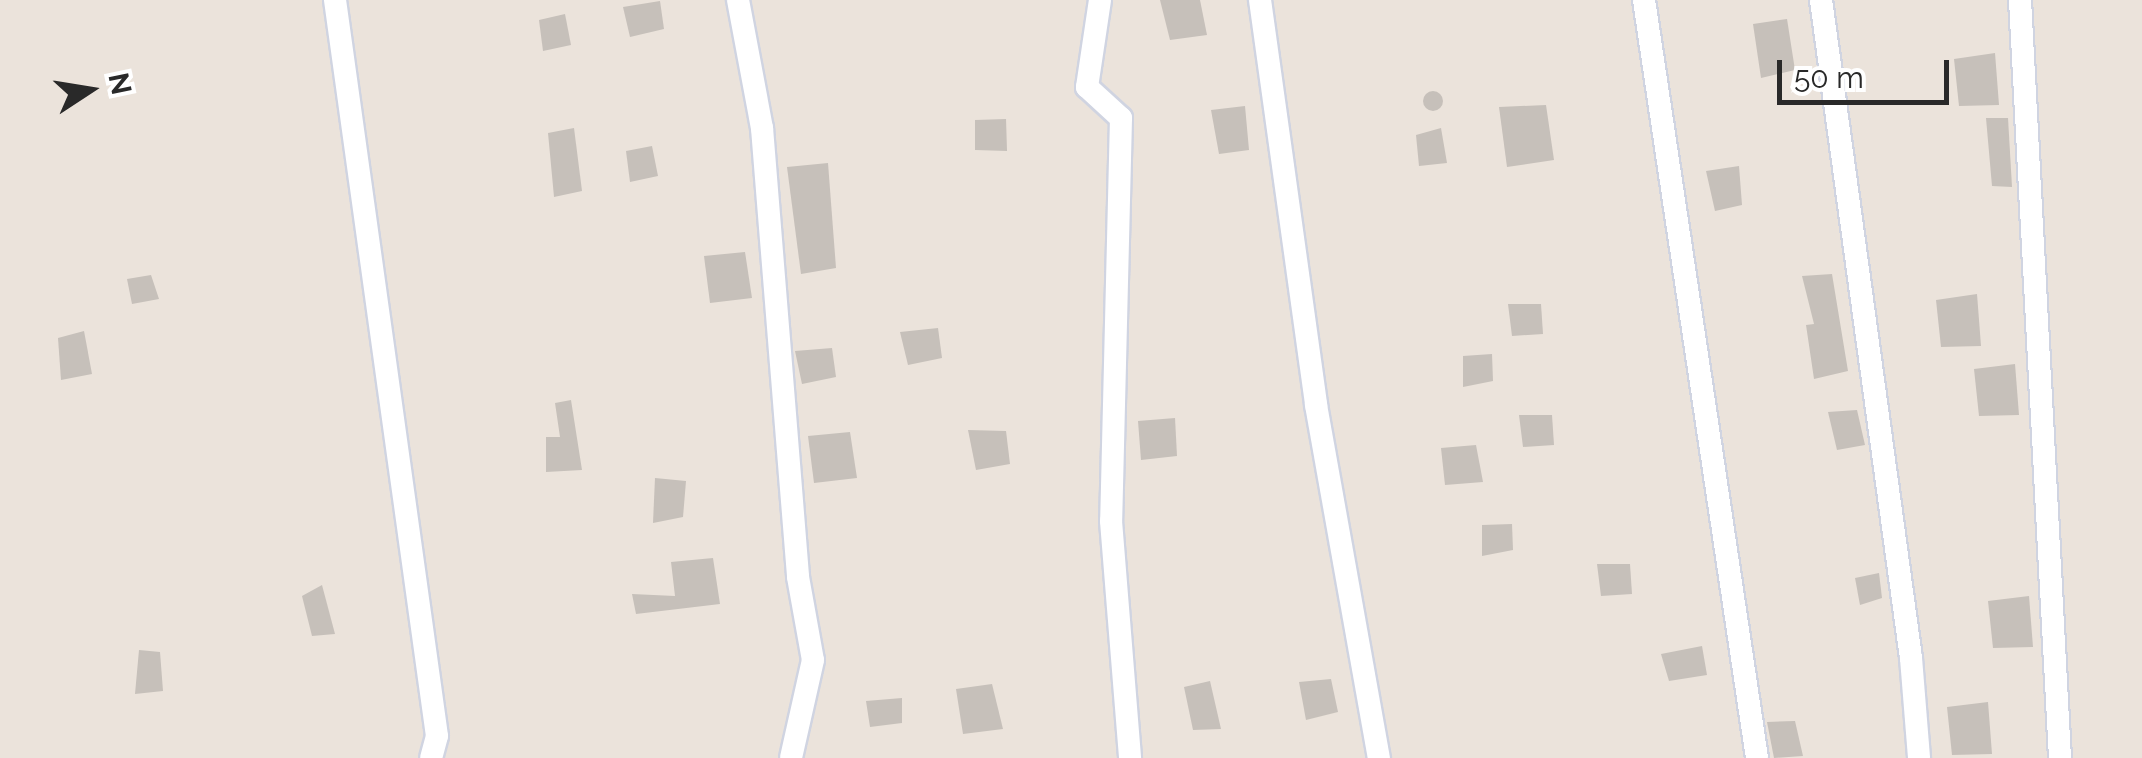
<!DOCTYPE html>
<html>
<head>
<meta charset="utf-8">
<style>
	body { margin:0 }
	#map { position:relative; width:2142px; height:758px; overflow:hidden; background:#ebe3db; font-family:Raleway,sans-serif }
	div>[style] { position:absolute }
	.building>* { inset:0; background:#c6c0ba }
	.round { border-radius:50% }
	.roads { filter:drop-shadow(2px 0 #d0d4e1) drop-shadow(-2px 0 #d0d4e1) drop-shadow(0 2px #d0d4e1) drop-shadow(0 -2px #d0d4e1) }
	.minor>* { height:22px; margin:-11px; padding:0 11px; transform-origin:11px; border-radius:11px; background:#fff }
	span { translate:-50% -50%; white-space:nowrap; text-align:center; line-height:1.15; -webkit-text-stroke:8px #fff; paint-order:stroke }
	.north { position:absolute; left:40px; top:40px; width:100px; height:100px; -webkit-text-stroke:8px #fff; paint-order:stroke; rotate:78deg; font-size:28px; font-weight:700; line-height:40px; text-align:center; color:#292929 }
	.north::after { content:''; display:block; margin:auto; width:35px; height:45px; background:#292929; clip-path:polygon(50% 0,100% 100%,50% 72%,0 100%) }
	.scale { position:absolute; left:1777px; top:60px; width:172px; height:45px; box-sizing:border-box; border:5px solid #292929; border-top:0; padding-left:12px; font-size:30px; line-height:35px; white-space:nowrap; color:#292929; -webkit-text-stroke:8px #fff; paint-order:stroke }
</style>
</head>
<body>
<div id="map">
	<div class="building">
		<i style="clip-path:polygon(1160px 0,1200px 0,1207px 35px,1170px 40px)"></i>
		<i style="clip-path:polygon(660px 1px,664px 29px,630px 37px,623px 7px)"></i>
		<i style="clip-path:polygon(565px 14px,571px 45px,543px 51px,539px 20px)"></i>
		<i style="clip-path:polygon(1787px 19px,1795px 70px,1761px 78px,1753px 24px)"></i>
		<i style="clip-path:polygon(1995px 53px,1999px 105px,1959px 106px,1954px 59px)"></i>
		<i class="round" style="left:1423px;top:91px;width:20px;height:20px"></i>
		<i style="clip-path:polygon(1546px 105px,1554px 160px,1507px 167px,1499px 107px)"></i>
		<i style="clip-path:polygon(1245px 106px,1249px 150px,1219px 154px,1211px 110px)"></i>
		<i style="clip-path:polygon(1986px 118px,2008px 118px,2012px 187px,1992px 186px)"></i>
		<i style="clip-path:polygon(1006px 119px,1007px 151px,975px 150px,975px 120px)"></i>
		<i style="clip-path:polygon(574px 128px,582px 191px,554px 197px,548px 133px)"></i>
		<i style="clip-path:polygon(1441px 128px,1447px 163px,1419px 166px,1416px 135px)"></i>
		<i style="clip-path:polygon(652px 146px,658px 176px,630px 182px,626px 151px)"></i>
		<i style="clip-path:polygon(828px 163px,836px 268px,801px 274px,787px 167px)"></i>
		<i style="clip-path:polygon(1739px 166px,1742px 205px,1715px 211px,1706px 171px)"></i>
		<i style="clip-path:polygon(745px 252px,752px 298px,710px 303px,704px 256px)"></i>
		<i style="clip-path:polygon(1832px 274px,1848px 371px,1814px 379px,1806px 325px,1814px 324px,1802px 276px)"></i>
		<i style="clip-path:polygon(151px 275px,159px 299px,132px 304px,127px 279px)"></i>
		<i style="clip-path:polygon(1977px 294px,1981px 346px,1941px 347px,1936px 300px)"></i>
		<i style="clip-path:polygon(1508px 304px,1541px 304px,1543px 334px,1512px 336px)"></i>
		<i style="clip-path:polygon(938px 328px,942px 358px,908px 365px,900px 332px)"></i>
		<i style="clip-path:polygon(84px 331px,92px 374px,61px 380px,58px 338px)"></i>
		<i style="clip-path:polygon(832px 348px,836px 377px,802px 384px,795px 351px)"></i>
		<i style="clip-path:polygon(1492px 354px,1493px 381px,1463px 387px,1463px 356px)"></i>
		<i style="clip-path:polygon(2015px 364px,2019px 415px,1979px 416px,1974px 369px)"></i>
		<i style="clip-path:polygon(571px 400px,582px 470px,546px 472px,546px 437px,560px 437px,555px 403px)"></i>
		<i style="clip-path:polygon(1857px 410px,1865px 445px,1837px 450px,1828px 412px)"></i>
		<i style="clip-path:polygon(1519px 415px,1552px 415px,1554px 445px,1523px 447px)"></i>
		<i style="clip-path:polygon(1175px 418px,1177px 456px,1141px 460px,1138px 421px)"></i>
		<i style="clip-path:polygon(968px 430px,1006px 431px,1010px 464px,976px 470px)"></i>
		<i style="clip-path:polygon(850px 432px,857px 478px,814px 483px,808px 436px)"></i>
		<i style="clip-path:polygon(1476px 445px,1483px 482px,1445px 485px,1441px 448px)"></i>
		<i style="clip-path:polygon(655px 478px,686px 481px,683px 517px,653px 523px)"></i>
		<i style="clip-path:polygon(1512px 524px,1513px 550px,1482px 556px,1482px 525px)"></i>
		<i style="clip-path:polygon(713px 558px,720px 604px,636px 614px,632px 594px,675px 596px,671px 562px)"></i>
		<i style="clip-path:polygon(1597px 564px,1630px 564px,1632px 594px,1601px 596px)"></i>
		<i style="clip-path:polygon(1879px 573px,1882px 598px,1860px 605px,1855px 578px)"></i>
		<i style="clip-path:polygon(322px 585px,335px 634px,312px 636px,302px 596px)"></i>
		<i style="clip-path:polygon(2029px 596px,2033px 647px,1993px 648px,1988px 601px)"></i>
		<i style="clip-path:polygon(1702px 646px,1707px 675px,1669px 681px,1661px 654px)"></i>
		<i style="clip-path:polygon(139px 650px,160px 652px,163px 691px,135px 694px)"></i>
		<i style="clip-path:polygon(1331px 679px,1338px 712px,1306px 720px,1299px 682px)"></i>
		<i style="clip-path:polygon(1210px 681px,1221px 729px,1193px 730px,1184px 687px)"></i>
		<i style="clip-path:polygon(992px 684px,1003px 729px,963px 734px,956px 689px)"></i>
		<i style="clip-path:polygon(902px 698px,902px 723px,870px 727px,866px 701px)"></i>
		<i style="clip-path:polygon(1988px 702px,1992px 754px,1952px 755px,1947px 707px)"></i>
		<i style="clip-path:polygon(1795px 721px,1803px 756px,1774px 758px,1767px 722px)"></i>
	</div>
	<div class="roads">
		<div class="minor">
			<i style="left:335px;top:0;width:743px;rotate:82.11deg"></i>
			<i style="left:437px;top:736px;width:23px;rotate:105deg"></i>
			<i style="left:738px;top:0;width:130px;rotate:79.4deg"></i>
			<i style="left:762px;top:128px;width:450px;rotate:85.4deg"></i>
			<i style="left:798px;top:577px;width:84px;rotate:79.8deg"></i>
			<i style="left:813px;top:660px;width:100px;rotate:102.7deg"></i>
			<i style="left:1100px;top:0;width:88px;rotate:98.5deg"></i>
			<i style="left:1087px;top:87px;width:46px;rotate:42.4deg"></i>
			<i style="left:1121px;top:118px;width:403px;rotate:91.4deg"></i>
			<i style="left:1111px;top:521px;width:238px;rotate:85.4deg"></i>
			<i style="left:1260px;top:0;width:409px;rotate:82.1deg"></i>
			<i style="left:1316px;top:405px;width:359px;rotate:79.9deg"></i>
			<i style="left:1644px;top:0;width:766px;rotate:81.52deg"></i>
			<i style="left:1821px;top:0;width:664px;rotate:82.21deg"></i>
			<i style="left:1911px;top:658px;width:100px;rotate:85.4deg"></i>
			<i style="left:2020px;top:0;width:759px;rotate:86.98deg"></i>
		</div>
	</div>
	<div class="north">N</div>
	<div class="scale">50 m</div>
</div>
</body>
</html>
